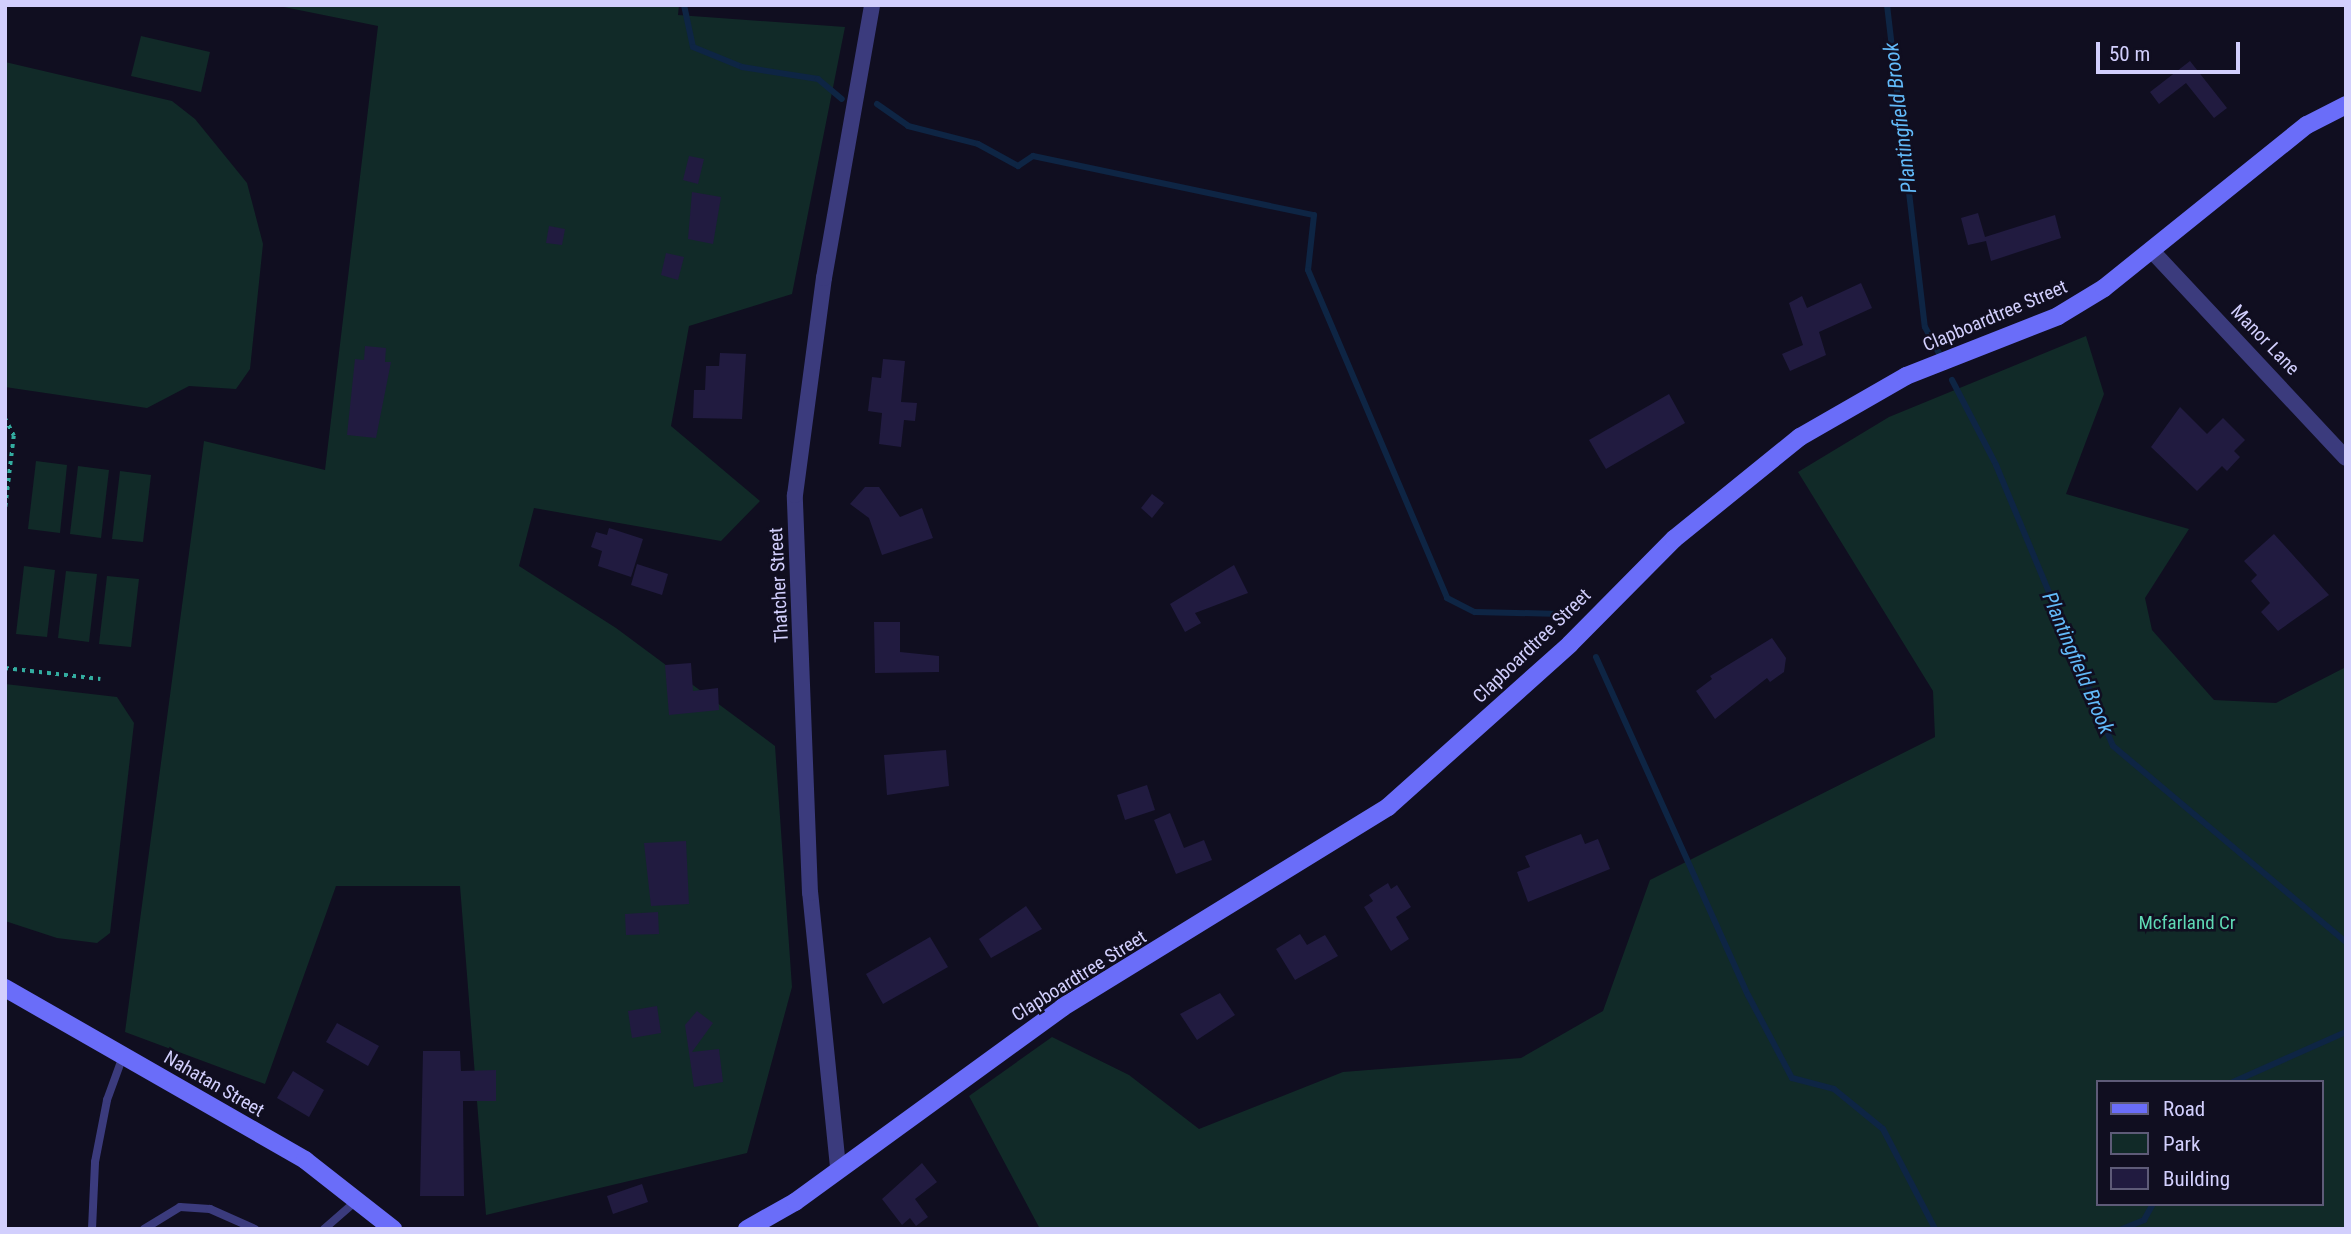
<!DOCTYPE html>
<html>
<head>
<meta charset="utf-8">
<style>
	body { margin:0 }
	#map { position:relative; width:2351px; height:1234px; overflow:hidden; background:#100e20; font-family:"Roboto Condensed",sans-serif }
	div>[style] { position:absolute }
	.green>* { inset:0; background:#112a28 }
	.stream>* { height:6px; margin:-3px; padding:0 3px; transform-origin:3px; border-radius:3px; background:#0e2544 }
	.building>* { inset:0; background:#211b40 }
	.path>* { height:3.5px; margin-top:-1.75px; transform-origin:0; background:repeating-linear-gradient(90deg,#33ada0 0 3.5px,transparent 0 8.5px) }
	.lane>* { height:8px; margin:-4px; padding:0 4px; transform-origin:4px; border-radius:4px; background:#3b3b7d }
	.street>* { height:16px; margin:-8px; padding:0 8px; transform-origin:8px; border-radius:8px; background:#3b3b7d }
	.secondary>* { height:18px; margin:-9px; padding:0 9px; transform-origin:9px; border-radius:9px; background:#6a6df9 }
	span { translate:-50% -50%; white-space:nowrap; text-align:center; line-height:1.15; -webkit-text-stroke:5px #100e20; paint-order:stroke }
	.street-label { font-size:19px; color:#d2cffd }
	.park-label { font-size:19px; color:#5fdab5 }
	.water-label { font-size:21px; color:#62baf9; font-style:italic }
	.frame { position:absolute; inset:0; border:7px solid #d2cffd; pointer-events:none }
	.legend { position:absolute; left:2096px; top:1080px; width:228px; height:126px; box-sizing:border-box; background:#100e20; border:2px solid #5e5b78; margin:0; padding:9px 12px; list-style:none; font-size:21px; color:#d2cffd }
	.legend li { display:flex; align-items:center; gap:14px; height:35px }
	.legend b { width:35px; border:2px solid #5e5b78 }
	.scale { position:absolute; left:2096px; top:42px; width:144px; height:32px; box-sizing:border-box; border:4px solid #d2cffd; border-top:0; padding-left:9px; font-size:21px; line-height:24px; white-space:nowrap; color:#d2cffd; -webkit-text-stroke:5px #100e20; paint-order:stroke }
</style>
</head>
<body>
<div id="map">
	<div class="green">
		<i style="clip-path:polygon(274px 5px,679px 5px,678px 15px,845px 27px,792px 294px,689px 326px,671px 426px,760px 501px,721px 541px,534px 508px,519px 566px,616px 628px,775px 746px,792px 987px,747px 1153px,486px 1215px,460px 886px,336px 886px,265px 1084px,125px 1032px,204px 441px,325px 470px,378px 26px)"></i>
		<i style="clip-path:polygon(141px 36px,210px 52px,201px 92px,131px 76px)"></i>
		<i style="clip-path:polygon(5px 62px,172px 101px,195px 119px,247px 183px,263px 244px,250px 369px,236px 389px,189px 386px,147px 408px,5px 387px)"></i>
		<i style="clip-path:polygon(evenodd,2086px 336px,2104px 394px,2066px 494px,2189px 529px,2145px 598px,2152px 630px,2214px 700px,2276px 703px,2346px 667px,2346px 1229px,1040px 1229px,969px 1096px,1052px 1037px,1129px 1075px,1199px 1129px,1343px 1072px,1521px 1058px,1603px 1011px,1650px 880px,1935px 737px,1933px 691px,1798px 472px,1889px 417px,2086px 336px,2097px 1082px,2321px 1082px,2321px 1204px,2097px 1204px,2097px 1082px)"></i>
		<i style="clip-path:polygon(36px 461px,67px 465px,60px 533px,28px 529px)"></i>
		<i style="clip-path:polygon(78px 466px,109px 470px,101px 538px,70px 534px)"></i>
		<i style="clip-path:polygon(120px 471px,151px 475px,143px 542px,112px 539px)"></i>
		<i style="clip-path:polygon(24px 566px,55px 570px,47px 637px,16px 634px)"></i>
		<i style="clip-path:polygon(66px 571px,97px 574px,89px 642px,58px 638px)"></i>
		<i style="clip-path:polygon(107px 576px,139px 579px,131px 647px,99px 644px)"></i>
		<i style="clip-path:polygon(5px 684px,117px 697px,134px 723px,110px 933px,97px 943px,57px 938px,5px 921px)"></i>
	</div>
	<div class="stream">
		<i style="left:684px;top:5px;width:43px;rotate:77.9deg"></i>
		<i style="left:693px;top:47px;width:53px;rotate:22.2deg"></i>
		<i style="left:742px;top:67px;width:77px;rotate:9deg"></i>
		<i style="left:818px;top:79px;width:31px;rotate:40deg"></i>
		<i style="left:1887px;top:5px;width:324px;rotate:83.3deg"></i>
		<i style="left:1925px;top:327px;width:30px;rotate:62deg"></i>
		<i style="left:877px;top:104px;width:38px;rotate:35deg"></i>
		<i style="left:908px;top:126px;width:72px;rotate:14.4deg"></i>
		<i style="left:978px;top:144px;width:46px;rotate:28.8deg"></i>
		<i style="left:1018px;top:166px;width:18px;rotate:-34deg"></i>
		<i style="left:1033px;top:156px;width:287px;rotate:11.9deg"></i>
		<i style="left:1314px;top:215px;width:55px;rotate:96.2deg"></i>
		<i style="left:1308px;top:270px;width:356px;rotate:67deg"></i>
		<i style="left:1447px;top:598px;width:31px;rotate:27deg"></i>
		<i style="left:1475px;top:612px;width:86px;rotate:1.3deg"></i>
		<i style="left:1952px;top:380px;width:96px;rotate:62.6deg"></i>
		<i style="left:1996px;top:465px;width:304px;rotate:67.4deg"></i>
		<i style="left:2113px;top:746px;width:304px;rotate:40.1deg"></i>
		<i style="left:1596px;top:657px;width:371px;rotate:65.8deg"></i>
		<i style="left:1748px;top:995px;width:94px;rotate:62.1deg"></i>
		<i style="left:1792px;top:1078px;width:43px;rotate:14.7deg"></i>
		<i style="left:1834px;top:1089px;width:63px;rotate:39.2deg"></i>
		<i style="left:1883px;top:1129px;width:113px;rotate:62.5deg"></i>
		<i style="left:2233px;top:1082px;width:124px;rotate:-23.9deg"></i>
		<i style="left:2122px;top:1229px;width:24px;rotate:-22deg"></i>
		<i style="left:2144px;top:1220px;width:18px;rotate:-61deg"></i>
	</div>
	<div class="building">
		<i style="clip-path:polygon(2190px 61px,2227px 108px,2214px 118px,2186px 83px,2159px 104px,2150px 92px)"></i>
		<i style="clip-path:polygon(689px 156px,704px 159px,698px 184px,683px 180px)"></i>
		<i style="clip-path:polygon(692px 192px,721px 197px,713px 244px,688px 239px)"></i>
		<i style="clip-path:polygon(1978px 213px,1985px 237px,2055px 215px,2061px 238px,1991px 261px,1986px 241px,1968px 245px,1961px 218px)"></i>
		<i style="clip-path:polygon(549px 226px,565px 229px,562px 245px,546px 243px)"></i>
		<i style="clip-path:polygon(666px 253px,684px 257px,678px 280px,661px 275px)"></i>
		<i style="clip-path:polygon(1861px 283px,1872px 308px,1819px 332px,1826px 355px,1790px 371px,1782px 354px,1803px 345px,1789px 303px,1802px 296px,1807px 308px)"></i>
		<i style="clip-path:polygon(365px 346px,386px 348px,385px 362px,391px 362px,376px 438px,347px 435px,355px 359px,364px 360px)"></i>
		<i style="clip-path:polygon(720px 353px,746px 354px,742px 419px,693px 418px,694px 390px,705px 390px,706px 366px,719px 366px)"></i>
		<i style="clip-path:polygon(883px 359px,905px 361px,901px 402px,917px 403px,915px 421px,904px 420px,901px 447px,879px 444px,882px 413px,868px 411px,872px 377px,881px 378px)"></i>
		<i style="clip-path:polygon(1669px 394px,1685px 423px,1606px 469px,1589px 440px)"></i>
		<i style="clip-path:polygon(2180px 407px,2207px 434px,2223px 418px,2245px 440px,2234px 451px,2240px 457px,2227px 471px,2222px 466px,2197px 491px,2151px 447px)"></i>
		<i style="clip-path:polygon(865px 487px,879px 487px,900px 517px,922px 508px,933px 538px,882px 555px,869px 518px,850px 504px)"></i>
		<i style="clip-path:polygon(1152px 494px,1164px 503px,1152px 518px,1141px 508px)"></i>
		<i style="clip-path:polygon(609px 528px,643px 539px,631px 577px,598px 566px,602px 551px,591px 547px,596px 532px,607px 535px)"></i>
		<i style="clip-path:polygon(2274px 534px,2329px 595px,2278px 631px,2261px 612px,2270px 603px,2251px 581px,2257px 575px,2244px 561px)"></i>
		<i style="clip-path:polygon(637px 564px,668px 574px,662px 595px,631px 585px)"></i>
		<i style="clip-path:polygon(1234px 565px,1248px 593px,1195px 613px,1201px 623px,1185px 632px,1170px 604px)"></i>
		<i style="clip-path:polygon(874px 622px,900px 622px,900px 652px,939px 656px,939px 672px,875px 673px)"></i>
		<i style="clip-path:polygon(1772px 638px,1786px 658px,1784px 672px,1770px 682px,1767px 678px,1715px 719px,1696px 691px,1712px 679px,1710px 676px)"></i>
		<i style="clip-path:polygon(691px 663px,693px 691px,718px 688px,719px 710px,669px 715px,665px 665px)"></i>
		<i style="clip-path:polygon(946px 750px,949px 786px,887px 795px,884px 755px)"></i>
		<i style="clip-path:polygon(1147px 785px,1155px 810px,1125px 820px,1117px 795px)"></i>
		<i style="clip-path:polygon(1170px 813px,1184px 848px,1204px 840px,1212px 860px,1176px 874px,1154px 820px)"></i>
		<i style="clip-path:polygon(1581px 834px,1585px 844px,1598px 839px,1610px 869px,1528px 902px,1517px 872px,1530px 867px,1525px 856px)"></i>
		<i style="clip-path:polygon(686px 841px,689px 904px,651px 906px,644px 843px)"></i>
		<i style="clip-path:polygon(1388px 883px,1391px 889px,1397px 885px,1411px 907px,1396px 917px,1409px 939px,1391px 951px,1364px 907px,1373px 901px,1369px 895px)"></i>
		<i style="clip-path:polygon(1026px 906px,1042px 929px,991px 958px,979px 939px)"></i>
		<i style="clip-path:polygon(658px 912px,659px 934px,626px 935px,625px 914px)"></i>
		<i style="clip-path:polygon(1300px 934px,1307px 945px,1325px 935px,1338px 956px,1295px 980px,1276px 949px)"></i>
		<i style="clip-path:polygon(930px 937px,948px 967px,883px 1004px,866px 974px)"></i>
		<i style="clip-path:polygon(1220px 993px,1235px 1015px,1197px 1040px,1180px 1014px)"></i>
		<i style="clip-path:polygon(657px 1006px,661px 1033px,632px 1038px,628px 1011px)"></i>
		<i style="clip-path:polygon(697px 1011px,713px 1023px,692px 1052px,719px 1049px,723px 1082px,694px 1087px,685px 1025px)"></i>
		<i style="clip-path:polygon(337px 1023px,379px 1046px,368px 1066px,326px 1042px)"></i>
		<i style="clip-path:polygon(423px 1051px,460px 1051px,461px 1071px,496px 1070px,496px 1101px,463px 1101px,464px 1196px,420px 1196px)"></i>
		<i style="clip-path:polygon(293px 1071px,324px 1090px,309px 1117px,277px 1098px)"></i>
		<i style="clip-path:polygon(922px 1163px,937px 1182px,915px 1199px,928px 1217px,916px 1226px,910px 1218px,902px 1225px,882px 1199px)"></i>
		<i style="clip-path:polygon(642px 1184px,648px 1202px,613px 1214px,607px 1196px)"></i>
	</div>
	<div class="path">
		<i style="left:5px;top:418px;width:20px;rotate:63deg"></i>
		<i style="left:14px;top:436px;width:76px;rotate:96.8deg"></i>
		<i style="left:5px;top:668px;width:96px;rotate:6.6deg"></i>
	</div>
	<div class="lane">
		<i style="left:92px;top:1229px;width:67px;rotate:-87.4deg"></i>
		<i style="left:95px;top:1162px;width:63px;rotate:-79deg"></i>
		<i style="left:107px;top:1100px;width:47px;rotate:-70deg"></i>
		<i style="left:144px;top:1229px;width:42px;rotate:-31.4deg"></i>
		<i style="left:180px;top:1207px;width:30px;rotate:4deg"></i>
		<i style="left:210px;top:1209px;width:49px;rotate:24deg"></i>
		<i style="left:324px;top:1229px;width:43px;rotate:-41.2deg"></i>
	</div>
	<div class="street">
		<i style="left:2153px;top:252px;width:282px;rotate:46.9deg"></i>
		<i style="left:838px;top:1167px;width:275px;rotate:-95.8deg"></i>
		<i style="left:810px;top:893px;width:398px;rotate:-92.2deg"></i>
		<i style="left:795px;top:495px;width:219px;rotate:-82.4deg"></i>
		<i style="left:824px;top:278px;width:277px;rotate:-80deg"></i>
	</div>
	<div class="secondary">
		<i style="left:5px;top:988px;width:346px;rotate:29.8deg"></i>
		<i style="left:305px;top:1160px;width:112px;rotate:38.1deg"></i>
		<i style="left:747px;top:1229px;width:55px;rotate:-29.4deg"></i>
		<i style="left:795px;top:1202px;width:331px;rotate:-36deg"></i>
		<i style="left:1063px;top:1007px;width:382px;rotate:-31.6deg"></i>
		<i style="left:1388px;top:807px;width:244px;rotate:-41.8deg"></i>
		<i style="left:1570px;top:644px;width:148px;rotate:-45.3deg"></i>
		<i style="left:1674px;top:539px;width:162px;rotate:-39deg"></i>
		<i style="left:1800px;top:437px;width:122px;rotate:-29.9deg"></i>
		<i style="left:1906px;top:376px;width:163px;rotate:-21.5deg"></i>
		<i style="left:2058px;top:316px;width:54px;rotate:-31.3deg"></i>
		<i style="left:2104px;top:288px;width:260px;rotate:-38.8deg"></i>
		<i style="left:2307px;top:125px;width:44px;rotate:-27.1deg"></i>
	</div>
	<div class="street-label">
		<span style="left:1995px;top:316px;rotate:-23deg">Clapboardtree Street</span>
		<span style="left:2265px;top:340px;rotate:46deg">Manor Lane</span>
		<span style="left:779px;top:585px;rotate:-93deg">Thatcher Street</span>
		<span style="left:1532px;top:646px;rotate:-44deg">Clapboardtree Street</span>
		<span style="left:1079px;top:976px;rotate:-32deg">Clapboardtree Street</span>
		<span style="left:214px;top:1084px;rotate:30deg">Nahatan Street</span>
	</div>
	<div class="park-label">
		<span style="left:2187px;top:923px">Mcfarland Cr</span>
	</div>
	<div class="water-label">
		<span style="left:1900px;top:118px;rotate:-97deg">Plantingfield Brook</span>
		<span style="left:2078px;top:663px;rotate:67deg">Plantingfield Brook</span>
	</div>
	<div class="frame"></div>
	<ul class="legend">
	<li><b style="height:9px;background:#6a6df9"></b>Road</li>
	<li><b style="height:19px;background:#112a28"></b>Park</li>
	<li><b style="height:19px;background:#211b40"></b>Building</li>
	</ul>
	<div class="scale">50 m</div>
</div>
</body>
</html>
